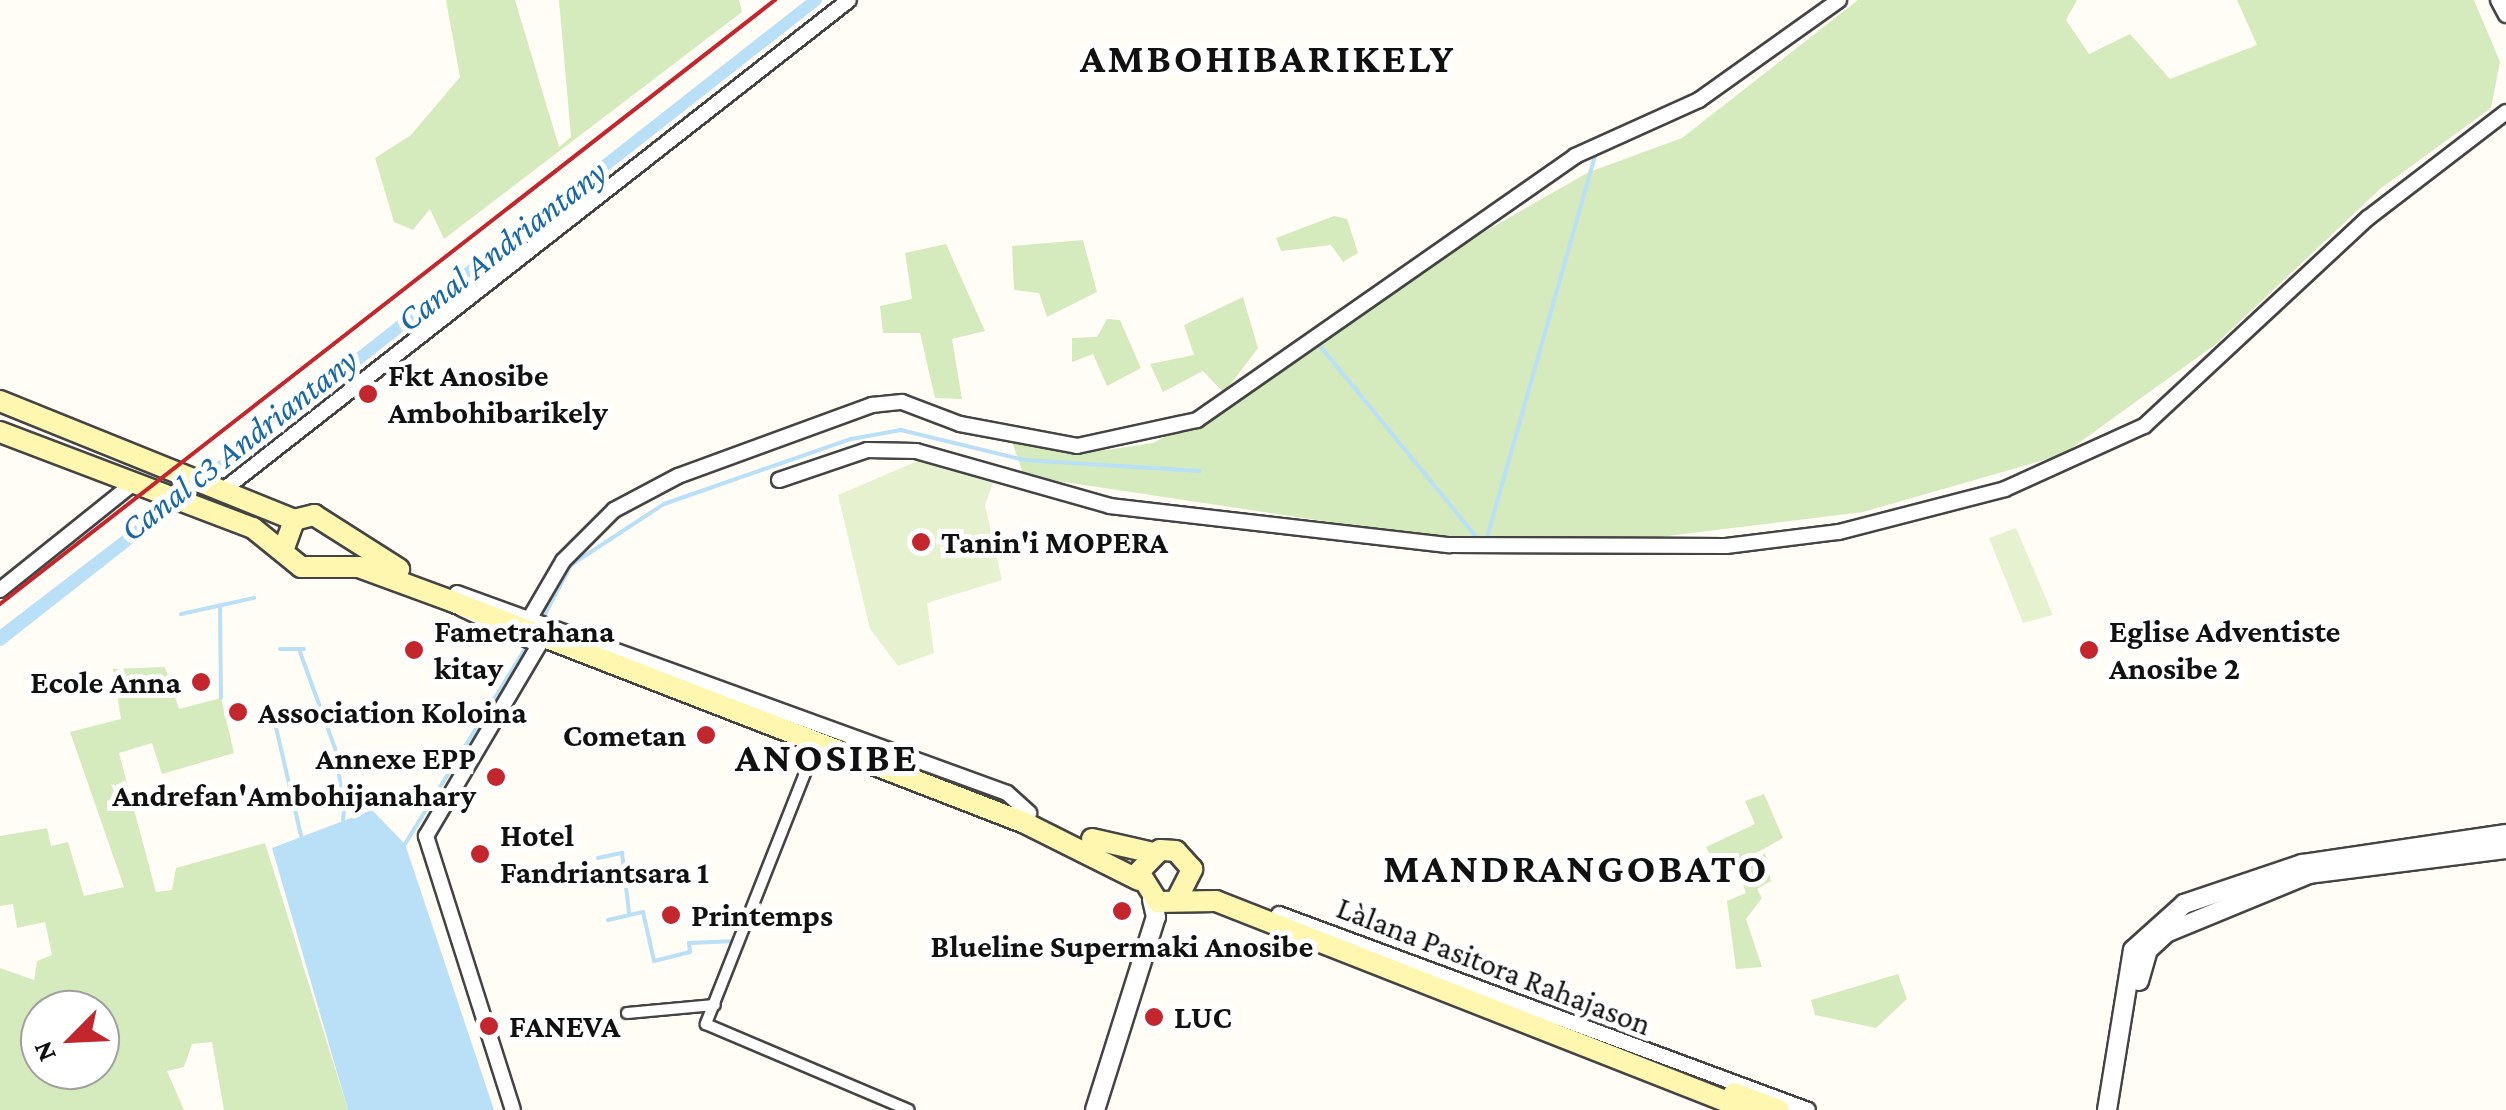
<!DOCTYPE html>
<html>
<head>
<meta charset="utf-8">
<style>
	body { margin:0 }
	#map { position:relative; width:2506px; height:1110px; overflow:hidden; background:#fffdf5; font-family:"Crimson Pro",serif }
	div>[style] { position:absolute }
	.green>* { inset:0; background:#d5ebbd }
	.pitch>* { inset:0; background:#e6f2cf }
	.water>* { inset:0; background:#b9e0f7 }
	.stream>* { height:4px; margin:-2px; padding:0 2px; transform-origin:2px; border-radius:2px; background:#b9e0f7 }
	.canal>* { height:12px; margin:-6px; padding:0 6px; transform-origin:6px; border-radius:6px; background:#b9e0f7 }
	.roads { filter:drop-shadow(2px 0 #444) drop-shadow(-2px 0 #444) drop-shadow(0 2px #444) drop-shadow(0 -2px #444) }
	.pedestrian>* { height:10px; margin:-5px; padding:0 5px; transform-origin:5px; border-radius:5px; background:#fff }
	.minor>* { height:14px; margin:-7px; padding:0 7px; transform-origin:7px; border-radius:7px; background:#fff }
	.tertiary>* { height:18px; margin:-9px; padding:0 9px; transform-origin:9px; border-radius:9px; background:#fff }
	.secondary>* { height:20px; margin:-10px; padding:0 10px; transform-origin:10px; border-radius:10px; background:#fff6b0 }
	.rail>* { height:4px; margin:-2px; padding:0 2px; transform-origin:2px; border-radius:2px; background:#c4262e }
	.dots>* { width:28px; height:28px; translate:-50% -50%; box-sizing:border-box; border:5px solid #fff; border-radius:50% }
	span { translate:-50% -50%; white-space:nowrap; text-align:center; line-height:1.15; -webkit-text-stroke:10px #fff; paint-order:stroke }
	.poi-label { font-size:32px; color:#111; font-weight:700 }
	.left { translate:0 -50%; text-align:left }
	.right { translate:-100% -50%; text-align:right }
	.street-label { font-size:32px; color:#111 }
	.water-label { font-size:35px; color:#1768a6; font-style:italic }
	.district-label { font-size:42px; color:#111; font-weight:700; letter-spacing:2.5px }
	.north { position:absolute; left:20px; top:990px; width:100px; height:100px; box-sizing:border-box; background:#fff; border:2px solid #a0a0a0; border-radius:50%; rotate:246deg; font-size:28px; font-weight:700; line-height:40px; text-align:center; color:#111 }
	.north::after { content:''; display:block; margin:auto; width:35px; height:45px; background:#c4262e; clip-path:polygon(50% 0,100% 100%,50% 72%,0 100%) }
</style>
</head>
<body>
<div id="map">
	<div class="green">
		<i style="clip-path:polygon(446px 0,515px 0,559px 147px,571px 137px,559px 0,739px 0,742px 12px,444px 239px,430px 209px,413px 230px,394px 222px,375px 158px,411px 135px,460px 77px)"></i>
		<i style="clip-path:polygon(1858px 0,2077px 0,2066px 20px,2089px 54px,2130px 34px,2170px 79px,2257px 45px,2237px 0,2474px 0,2500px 62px,2491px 108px,2380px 189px,2216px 344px,2062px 455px,1863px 512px,1626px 541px,1484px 545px,1024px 476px,1011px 439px,1107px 450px,1153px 443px,1244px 395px,1342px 313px,1589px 172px,1682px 138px)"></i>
		<i style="clip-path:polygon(1334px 216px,1347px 219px,1358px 253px,1343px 262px,1331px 245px,1281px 251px,1276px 238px)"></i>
		<i style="clip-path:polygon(1083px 240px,1097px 292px,1047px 317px,1039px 293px,1014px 290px,1012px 246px)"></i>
		<i style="clip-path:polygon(946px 244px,985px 331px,952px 339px,962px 399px,935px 398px,920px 333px,883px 333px,880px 306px,912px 299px,905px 253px)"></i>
		<i style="clip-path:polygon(1243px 297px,1258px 348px,1224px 393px,1203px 371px,1163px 392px,1150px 364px,1194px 355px,1184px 325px)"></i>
		<i style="clip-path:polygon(1107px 319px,1120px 320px,1141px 368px,1107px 386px,1093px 354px,1072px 362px,1072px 338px,1097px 337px)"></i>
		<i style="clip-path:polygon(evenodd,165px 667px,179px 709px,221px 698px,234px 753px,162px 774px,152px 743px,119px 753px,156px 892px,172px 890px,176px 868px,265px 843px,348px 1110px,224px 1110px,212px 1042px,192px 1044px,184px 1067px,167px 1071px,184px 1110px,0 1110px,0 968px,34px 980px,37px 961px,52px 955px,45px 922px,17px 928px,13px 904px,0 906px,0 836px,47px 828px,51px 846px,68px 842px,84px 896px,124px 887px,70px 732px,121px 719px,113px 669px,165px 667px,40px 1010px,100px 1010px,100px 1070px,40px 1070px,40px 1010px)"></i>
		<i style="clip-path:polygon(1764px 794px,1783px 838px,1718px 874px,1706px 847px,1755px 824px,1745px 801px)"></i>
		<i style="clip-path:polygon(1765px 853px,1771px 881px,1757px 889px,1762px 898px,1746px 919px,1762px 967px,1736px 969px,1727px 901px,1746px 893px,1740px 877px)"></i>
		<i style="clip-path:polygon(1898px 974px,1907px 999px,1876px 1028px,1815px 1015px,1811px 1000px)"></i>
	</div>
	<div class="pitch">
		<i style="clip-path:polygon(920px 460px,993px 483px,985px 505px,1002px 580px,927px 603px,934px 653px,898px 666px,870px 629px,838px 495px)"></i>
		<i style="clip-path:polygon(2016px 528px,2053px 615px,2023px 623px,1989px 538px)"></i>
	</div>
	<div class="water">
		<i style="clip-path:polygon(372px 810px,405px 844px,494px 1110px,348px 1110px,272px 848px)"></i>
	</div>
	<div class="stream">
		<i style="left:1316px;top:341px;width:256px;rotate:50.7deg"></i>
		<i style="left:206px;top:474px;width:768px;rotate:-38.12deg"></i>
		<i style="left:1486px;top:541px;width:405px;rotate:-74.2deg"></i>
		<i style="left:220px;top:605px;width:93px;rotate:89.4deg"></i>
		<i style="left:181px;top:614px;width:75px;rotate:-12.4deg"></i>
		<i style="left:543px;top:618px;width:60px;rotate:-62.2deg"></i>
		<i style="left:571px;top:565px;width:111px;rotate:-33.3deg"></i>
		<i style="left:664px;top:504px;width:198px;rotate:-19.2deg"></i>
		<i style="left:851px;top:439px;width:51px;rotate:-10.2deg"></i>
		<i style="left:901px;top:430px;width:127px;rotate:13.7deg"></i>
		<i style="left:1024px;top:460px;width:176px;rotate:3.6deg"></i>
		<i style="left:0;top:632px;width:210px;rotate:-37.5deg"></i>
		<i style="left:280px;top:649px;width:24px"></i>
		<i style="left:300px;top:652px;width:102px;rotate:70deg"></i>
		<i style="left:335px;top:748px;width:61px;rotate:81.5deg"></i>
		<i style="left:272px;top:710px;width:129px;rotate:77deg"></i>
		<i style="left:343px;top:820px;width:10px;rotate:-84deg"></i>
		<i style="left:405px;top:844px;width:235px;rotate:-58.4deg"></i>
		<i style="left:598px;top:858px;width:25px;rotate:-12deg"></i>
		<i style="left:622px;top:853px;width:60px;rotate:83.3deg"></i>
		<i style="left:608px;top:920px;width:36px;rotate:-13deg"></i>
		<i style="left:643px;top:912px;width:50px;rotate:77.3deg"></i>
		<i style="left:654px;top:961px;width:37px;rotate:-14deg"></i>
		<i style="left:690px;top:952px;width:9px;rotate:-96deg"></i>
		<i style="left:689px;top:943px;width:48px;rotate:-2.4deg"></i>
	</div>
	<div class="canal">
		<i style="left:0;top:640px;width:1037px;rotate:-38.11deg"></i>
	</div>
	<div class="roads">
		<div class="pedestrian">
			<i style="left:815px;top:748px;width:297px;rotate:111.6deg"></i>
			<i style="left:706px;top:1024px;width:220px;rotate:23deg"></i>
			<i style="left:627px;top:1013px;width:88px;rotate:-5.2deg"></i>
		</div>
		<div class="minor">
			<i style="left:2498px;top:0;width:17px;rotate:62deg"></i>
			<i style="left:779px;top:480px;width:93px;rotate:-18.8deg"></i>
			<i style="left:867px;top:450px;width:49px;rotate:1.2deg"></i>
			<i style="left:916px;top:451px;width:202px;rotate:15.8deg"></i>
			<i style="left:1110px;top:506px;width:341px;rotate:6.6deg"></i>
			<i style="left:1449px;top:545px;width:277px;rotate:0.2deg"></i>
			<i style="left:1726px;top:546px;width:114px;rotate:-7.1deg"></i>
			<i style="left:1839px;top:532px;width:171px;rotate:-14.5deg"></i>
			<i style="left:2005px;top:489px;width:153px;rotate:-24.4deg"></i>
			<i style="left:2144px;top:426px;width:306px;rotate:-42.9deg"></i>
			<i style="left:2368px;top:218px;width:174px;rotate:-37.5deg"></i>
			<i style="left:222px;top:491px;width:796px;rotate:-38.06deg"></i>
			<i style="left:0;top:590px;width:168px;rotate:-38.7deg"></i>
			<i style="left:457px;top:593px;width:585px;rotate:19.98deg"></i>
			<i style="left:1007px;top:793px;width:30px;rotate:42deg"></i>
			<i style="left:462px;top:609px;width:85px;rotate:25.1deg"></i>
			<i style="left:539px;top:645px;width:222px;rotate:120.6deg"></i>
			<i style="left:426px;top:836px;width:287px;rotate:72.4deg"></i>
			<i style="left:531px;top:616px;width:64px;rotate:-59.8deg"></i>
			<i style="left:563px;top:561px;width:72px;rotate:-45deg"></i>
			<i style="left:614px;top:510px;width:72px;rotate:-28deg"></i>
			<i style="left:678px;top:476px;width:207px;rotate:-20.1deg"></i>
			<i style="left:872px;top:405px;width:30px;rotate:-6deg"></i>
			<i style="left:902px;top:402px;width:62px;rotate:20.8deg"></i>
			<i style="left:960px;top:424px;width:119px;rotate:10.6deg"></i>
			<i style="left:1077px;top:446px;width:123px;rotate:-12.2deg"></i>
			<i style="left:1197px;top:420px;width:461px;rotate:-34.9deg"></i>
			<i style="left:1575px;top:156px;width:136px;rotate:-24.3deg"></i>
			<i style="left:1699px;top:100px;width:172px;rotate:-35.5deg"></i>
			<i style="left:1279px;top:914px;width:564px;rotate:20.33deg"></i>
		</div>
		<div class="tertiary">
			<i style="left:2139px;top:981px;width:32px;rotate:-74deg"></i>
			<i style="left:2148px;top:950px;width:25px;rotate:-43deg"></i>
			<i style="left:2166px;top:933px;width:155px;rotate:-22.4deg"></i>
			<i style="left:2309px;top:874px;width:199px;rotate:-7.2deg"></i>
			<i style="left:1095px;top:1110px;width:202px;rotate:-72.5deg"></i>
			<i style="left:1156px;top:917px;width:18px;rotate:-103deg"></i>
			<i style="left:2107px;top:1110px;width:162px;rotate:-80.8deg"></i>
			<i style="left:2133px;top:950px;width:69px;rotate:-42deg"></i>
			<i style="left:2184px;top:904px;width:125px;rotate:-18.7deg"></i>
			<i style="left:2302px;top:864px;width:206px;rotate:-8.4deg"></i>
		</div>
		<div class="secondary">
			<i style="left:0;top:401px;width:317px;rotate:22deg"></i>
			<i style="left:0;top:432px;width:271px;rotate:20.8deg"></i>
			<i style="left:253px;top:528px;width:62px;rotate:39.1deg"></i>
			<i style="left:301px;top:567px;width:58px"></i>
			<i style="left:359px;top:567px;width:101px;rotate:20.2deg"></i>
			<i style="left:454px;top:602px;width:612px;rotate:21.16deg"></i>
			<i style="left:1025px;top:823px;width:127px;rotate:26.6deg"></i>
			<i style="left:284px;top:548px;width:30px;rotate:-70deg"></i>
			<i style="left:294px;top:520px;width:21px;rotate:-14deg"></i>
			<i style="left:314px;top:515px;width:101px;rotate:32.4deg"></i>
			<i style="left:1092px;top:839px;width:63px;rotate:12.9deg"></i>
			<i style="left:1176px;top:901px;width:36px;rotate:-63deg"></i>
			<i style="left:1192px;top:869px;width:24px;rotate:-132deg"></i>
			<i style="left:1176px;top:851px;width:16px;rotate:-176deg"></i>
			<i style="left:1160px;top:850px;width:30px;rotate:134deg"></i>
			<i style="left:1139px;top:872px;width:36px;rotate:58deg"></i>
			<i style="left:1158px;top:902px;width:58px;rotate:-1deg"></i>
			<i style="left:1216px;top:901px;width:572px;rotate:21.45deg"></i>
			<i style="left:1734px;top:1093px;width:48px;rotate:20.7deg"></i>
		</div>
	</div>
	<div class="rail">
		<i style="left:0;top:604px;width:983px;rotate:-37.93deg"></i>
	</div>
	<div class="dots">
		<i style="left:368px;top:394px;background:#c4262e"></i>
		<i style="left:921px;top:542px;background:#c4262e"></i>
		<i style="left:414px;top:650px;background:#c4262e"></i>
		<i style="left:2089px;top:650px;background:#c4262e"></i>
		<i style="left:201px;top:682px;background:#c4262e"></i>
		<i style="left:238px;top:712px;background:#c4262e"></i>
		<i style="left:706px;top:735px;background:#c4262e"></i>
		<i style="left:496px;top:777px;background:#c4262e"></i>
		<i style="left:480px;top:854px;background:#c4262e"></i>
		<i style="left:1122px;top:911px;background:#c4262e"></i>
		<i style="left:671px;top:915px;background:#c4262e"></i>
		<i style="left:1154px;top:1017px;background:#c4262e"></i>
		<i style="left:489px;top:1026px;background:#c4262e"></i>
	</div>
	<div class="poi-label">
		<span class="left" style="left:388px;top:394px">Fkt Anosibe<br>Ambohibarikely</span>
		<span class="left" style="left:941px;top:542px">Tanin'i MOPERA</span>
		<span class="left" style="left:434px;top:650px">Fametrahana<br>kitay</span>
		<span class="left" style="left:2109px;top:650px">Eglise Adventiste<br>Anosibe 2</span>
		<span class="right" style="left:181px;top:682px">Ecole Anna</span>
		<span class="left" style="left:258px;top:712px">Association Koloina</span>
		<span class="right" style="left:686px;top:735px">Cometan</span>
		<span class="right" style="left:476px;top:777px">Annexe EPP<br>Andrefan'Ambohijanahary</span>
		<span class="left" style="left:500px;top:854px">Hotel<br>Fandriantsara 1</span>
		<span class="left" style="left:691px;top:915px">Printemps</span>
		<span style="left:1122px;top:946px">Blueline Supermaki Anosibe</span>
		<span class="left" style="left:1174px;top:1017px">LUC</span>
		<span class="left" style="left:509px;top:1026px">FANEVA</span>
	</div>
	<div class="street-label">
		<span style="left:1494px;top:966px;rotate:21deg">Làlana Pasitora Rahajason</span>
	</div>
	<div class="water-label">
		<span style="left:502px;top:246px;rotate:-38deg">Canal Andriantany</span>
		<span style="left:239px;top:445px;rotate:-38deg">Canal c3 Andriantany</span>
	</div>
	<div class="district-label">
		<span style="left:1268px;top:58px">AMBOHIBARIKELY</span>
		<span style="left:827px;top:757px">ANOSIBE</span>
		<span style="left:1576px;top:868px">MANDRANGOBATO</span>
	</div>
	<div class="north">N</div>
</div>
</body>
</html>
